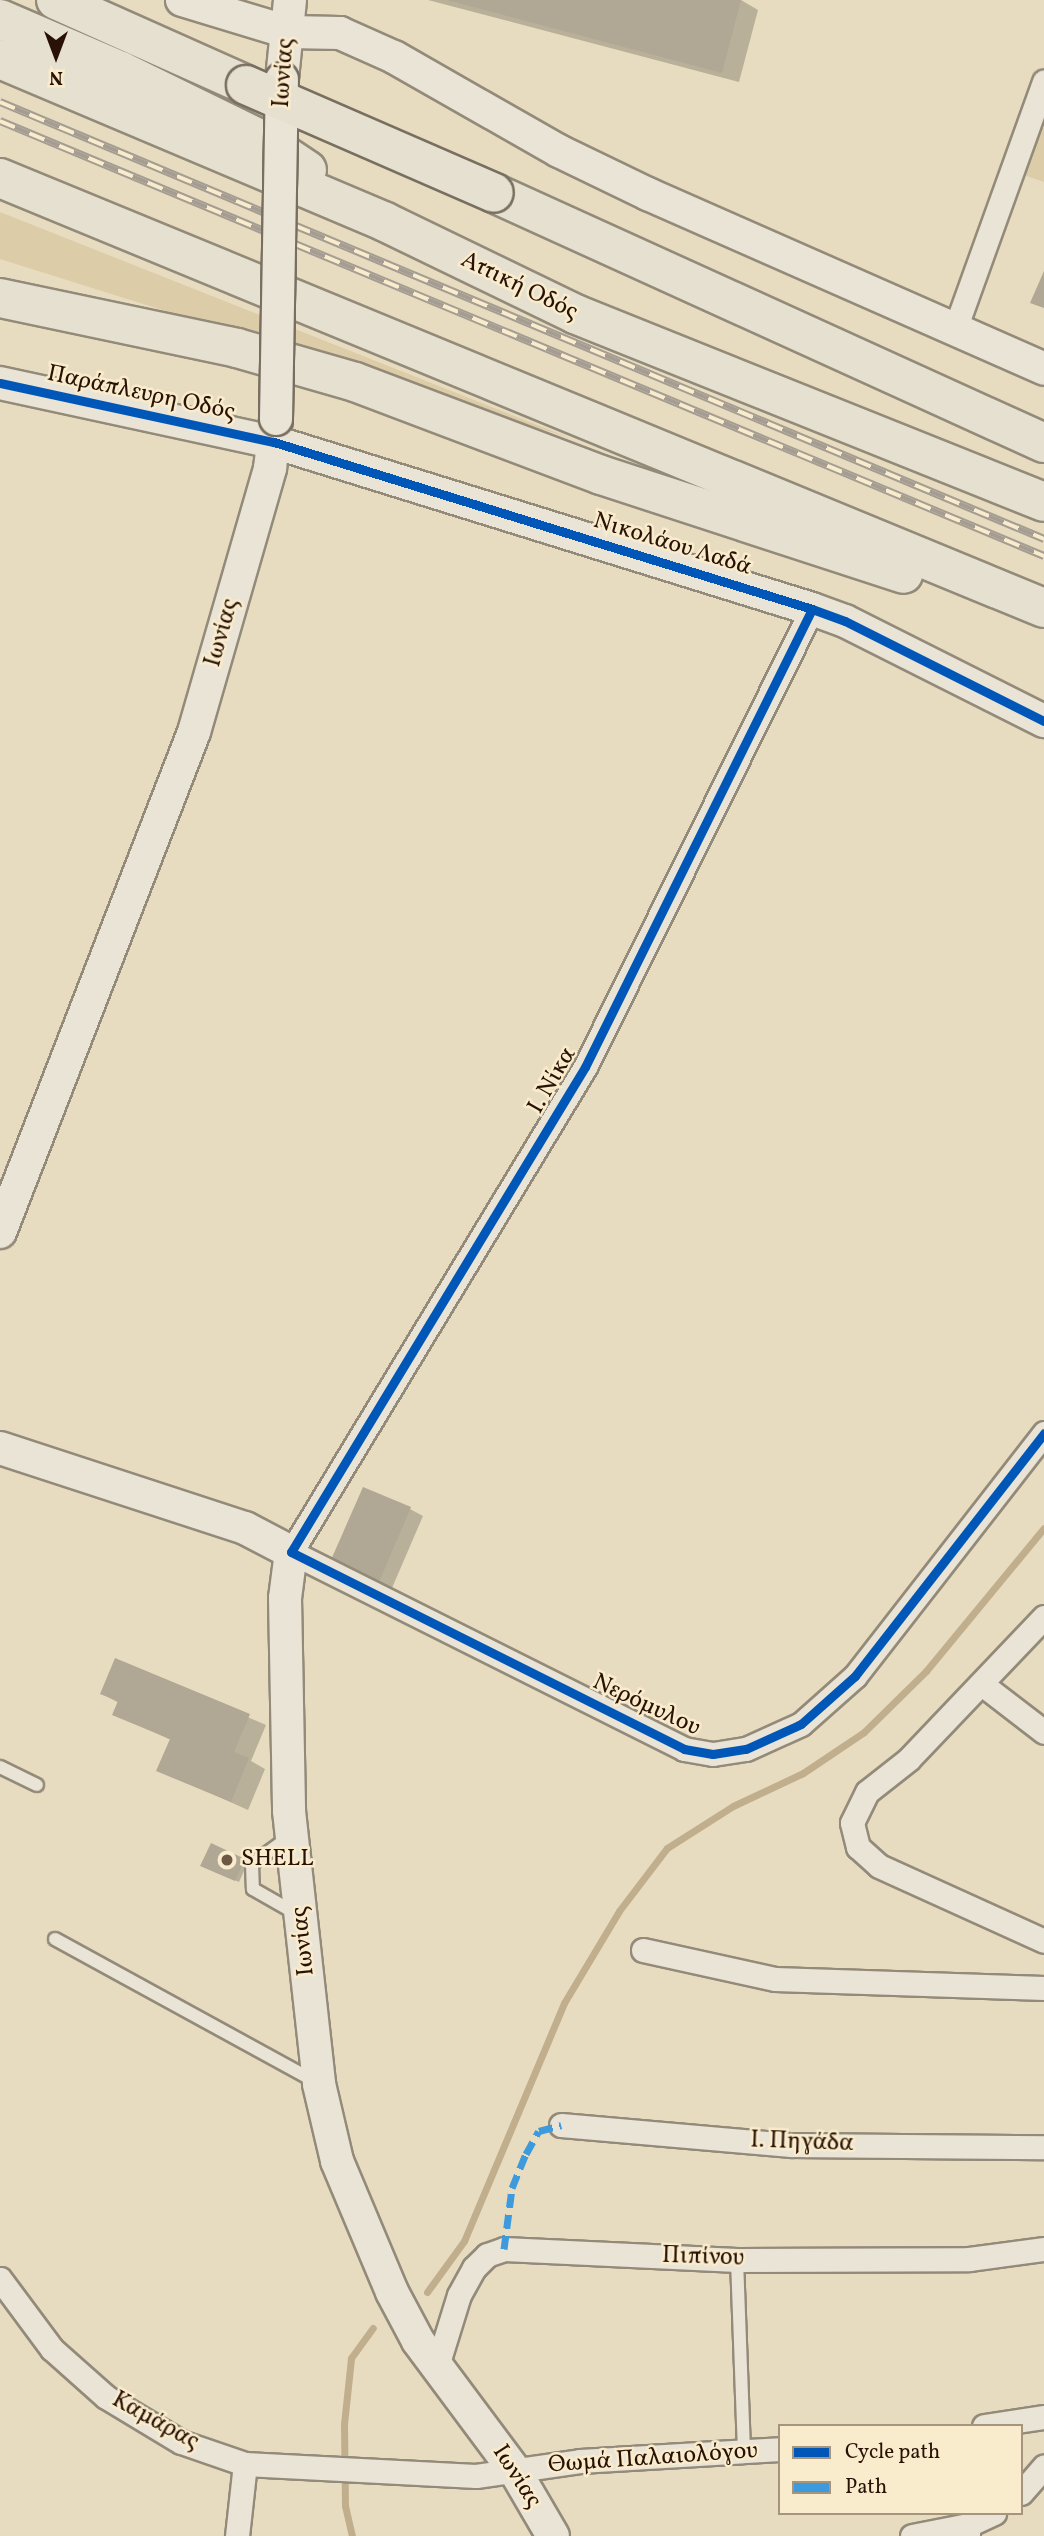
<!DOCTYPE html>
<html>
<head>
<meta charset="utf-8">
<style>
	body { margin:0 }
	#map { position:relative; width:1044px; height:2536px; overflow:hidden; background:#e7dcc0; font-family:Vollkorn,serif }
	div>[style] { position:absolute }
	.green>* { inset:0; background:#dccca8 }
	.shadow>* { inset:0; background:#0003 }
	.stream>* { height:7px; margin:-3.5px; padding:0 3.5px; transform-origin:3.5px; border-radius:3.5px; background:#c1ae8d }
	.building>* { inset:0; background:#b0a794 }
	.roads { filter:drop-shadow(2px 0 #938a79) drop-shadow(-2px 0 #938a79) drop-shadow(0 2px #938a79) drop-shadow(0 -2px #938a79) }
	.lane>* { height:12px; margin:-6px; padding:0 6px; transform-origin:6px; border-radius:6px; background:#eae4d7 }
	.street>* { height:23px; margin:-11.5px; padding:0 11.5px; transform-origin:11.5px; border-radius:11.5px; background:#eae4d7 }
	.secondary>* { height:32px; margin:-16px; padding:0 16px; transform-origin:16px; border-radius:16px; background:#eae4d7 }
	.highway>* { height:38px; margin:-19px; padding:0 19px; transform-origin:19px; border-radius:19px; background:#e6e0d0 }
	.rail>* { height:8px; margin-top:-4px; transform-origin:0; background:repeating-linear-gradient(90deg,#f9eccc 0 16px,#a59d92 0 32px); box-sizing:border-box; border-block:2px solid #a59d92 }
	.bridges { filter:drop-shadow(2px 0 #786f60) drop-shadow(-2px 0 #786f60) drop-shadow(0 2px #786f60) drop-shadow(0 -2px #786f60) }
	.secondary-bridge>* { height:32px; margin:-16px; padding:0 16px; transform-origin:16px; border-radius:16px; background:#eae4d7 }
	.highway-bridge>* { height:38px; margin:-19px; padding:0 19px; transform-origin:19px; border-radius:19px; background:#e6e0d0 }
	.quiet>* { height:7px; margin-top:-3.5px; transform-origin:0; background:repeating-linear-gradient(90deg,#3d9add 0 14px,transparent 0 21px) }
	.cycleway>* { height:9px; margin:-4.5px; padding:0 4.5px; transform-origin:4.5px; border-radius:4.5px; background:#0057b8 }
	.dots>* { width:19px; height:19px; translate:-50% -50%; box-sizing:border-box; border:4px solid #f9eccc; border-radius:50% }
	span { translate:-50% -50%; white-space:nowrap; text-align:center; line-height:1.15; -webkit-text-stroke:5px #f9eccc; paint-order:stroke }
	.street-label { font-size:24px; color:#2a1106 }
	.poi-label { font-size:24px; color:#2a1106 }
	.left { translate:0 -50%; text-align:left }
	.legend { position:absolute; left:778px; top:2424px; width:245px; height:91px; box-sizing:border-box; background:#f9eccc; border:2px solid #a6947d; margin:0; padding:9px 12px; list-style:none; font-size:21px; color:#2a1106 }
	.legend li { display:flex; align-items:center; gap:14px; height:35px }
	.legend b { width:35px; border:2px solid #a6947d }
	.north { position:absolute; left:21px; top:21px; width:70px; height:70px; -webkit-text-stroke:5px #f9eccc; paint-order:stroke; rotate:180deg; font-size:19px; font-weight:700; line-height:28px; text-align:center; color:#2a1106 }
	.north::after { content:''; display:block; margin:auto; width:24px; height:32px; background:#2a1106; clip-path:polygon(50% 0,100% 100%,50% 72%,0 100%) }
</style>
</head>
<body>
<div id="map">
	<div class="green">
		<i style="clip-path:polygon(1039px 127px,1044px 128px,1044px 182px,1021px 174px)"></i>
		<i style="clip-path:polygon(0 212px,570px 438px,0 259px)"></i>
	</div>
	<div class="shadow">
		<i style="clip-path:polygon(428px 0,741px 0,758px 10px,739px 82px)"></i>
		<i style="clip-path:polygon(410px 1509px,423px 1516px,389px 1595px,342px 1575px)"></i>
		<i style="clip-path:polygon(116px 1660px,266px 1725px,251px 1761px,265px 1769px,248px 1810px,159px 1770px,171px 1740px,115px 1714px,119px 1703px,102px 1694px)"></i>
		<i style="clip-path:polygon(244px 1860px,248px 1862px,239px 1882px,206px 1868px)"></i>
	</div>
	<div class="stream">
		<i style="left:427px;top:2292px;width:63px;rotate:-54deg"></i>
		<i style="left:464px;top:2241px;width:258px;rotate:-67.2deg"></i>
		<i style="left:564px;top:2003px;width:107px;rotate:-59.1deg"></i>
		<i style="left:619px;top:1911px;width:79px;rotate:-52.7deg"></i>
		<i style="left:667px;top:1848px;width:78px;rotate:-32.5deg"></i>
		<i style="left:733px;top:1806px;width:77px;rotate:-25.2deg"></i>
		<i style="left:803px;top:1773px;width:73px;rotate:-33.9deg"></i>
		<i style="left:864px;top:1732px;width:87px;rotate:-44.5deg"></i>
		<i style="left:926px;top:1671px;width:185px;rotate:-50.5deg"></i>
		<i style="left:352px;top:2536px;width:31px;rotate:-103deg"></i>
		<i style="left:345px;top:2506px;width:82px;rotate:-90.7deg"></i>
		<i style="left:344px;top:2424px;width:66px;rotate:-83.9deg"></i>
		<i style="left:351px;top:2358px;width:37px;rotate:-54deg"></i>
	</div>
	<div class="building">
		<i style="clip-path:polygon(447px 0,741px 0,722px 73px)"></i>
		<i style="clip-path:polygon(1044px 271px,1044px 308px,1030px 303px)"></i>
		<i style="clip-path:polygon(363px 1487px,411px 1507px,376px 1589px,327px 1569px)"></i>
		<i style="clip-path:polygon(115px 1658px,250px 1714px,234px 1752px,249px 1758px,231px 1802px,156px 1771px,170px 1739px,112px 1715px,118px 1701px,100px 1694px)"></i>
		<i style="clip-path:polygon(211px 1843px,245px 1859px,235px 1881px,200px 1866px)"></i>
	</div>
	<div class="roads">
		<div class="lane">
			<i style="left:0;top:1767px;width:41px;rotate:25.9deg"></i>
			<i style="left:289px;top:1837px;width:46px;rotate:143.9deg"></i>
			<i style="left:252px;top:1864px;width:25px;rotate:88deg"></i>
			<i style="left:253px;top:1889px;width:51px;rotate:29.6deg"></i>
			<i style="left:55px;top:1939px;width:298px;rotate:28.7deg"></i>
			<i style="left:737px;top:2260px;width:192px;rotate:87.9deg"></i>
		</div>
		<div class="street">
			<i style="left:955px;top:329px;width:263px;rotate:-70.2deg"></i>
			<i style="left:812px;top:609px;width:511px;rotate:116.36deg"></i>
			<i style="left:585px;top:1067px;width:567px;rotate:121.22deg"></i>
			<i style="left:291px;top:1552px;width:440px;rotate:26.6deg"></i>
			<i style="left:684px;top:1749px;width:29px;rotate:10deg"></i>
			<i style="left:713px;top:1754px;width:33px;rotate:-9deg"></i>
			<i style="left:746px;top:1749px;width:60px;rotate:-24.4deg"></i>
			<i style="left:801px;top:1724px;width:72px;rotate:-41.6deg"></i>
			<i style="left:855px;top:1676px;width:308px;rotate:-52.1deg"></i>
			<i style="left:1044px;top:1617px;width:196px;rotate:133.6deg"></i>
			<i style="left:909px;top:1759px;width:53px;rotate:141.8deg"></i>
			<i style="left:867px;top:1792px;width:34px;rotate:116deg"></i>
			<i style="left:852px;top:1823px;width:25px;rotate:76deg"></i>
			<i style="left:858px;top:1847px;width:28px;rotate:42deg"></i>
			<i style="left:879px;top:1866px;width:181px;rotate:24.4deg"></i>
			<i style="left:983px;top:1685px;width:77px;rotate:37.6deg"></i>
			<i style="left:643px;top:1950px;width:135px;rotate:12.4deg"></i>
			<i style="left:775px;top:1979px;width:269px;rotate:1.9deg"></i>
			<i style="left:561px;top:2125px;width:231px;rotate:5deg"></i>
			<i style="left:791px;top:2145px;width:253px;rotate:0.5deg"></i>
			<i style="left:0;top:2279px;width:87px;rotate:53.4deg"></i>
			<i style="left:52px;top:2349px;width:72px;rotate:41.6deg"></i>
			<i style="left:106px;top:2397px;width:87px;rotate:31deg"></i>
			<i style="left:181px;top:2442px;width:68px;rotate:19deg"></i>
			<i style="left:245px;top:2464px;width:231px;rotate:3deg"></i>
			<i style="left:476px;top:2476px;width:105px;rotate:-8.2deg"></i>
			<i style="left:580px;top:2461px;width:200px;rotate:-3.4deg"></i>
			<i style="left:437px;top:2366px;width:74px;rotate:-72.8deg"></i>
			<i style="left:459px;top:2295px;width:31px;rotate:-61deg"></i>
			<i style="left:474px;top:2268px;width:18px;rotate:-45deg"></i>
			<i style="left:487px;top:2255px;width:18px;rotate:-19deg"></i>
			<i style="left:504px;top:2249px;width:233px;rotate:2.7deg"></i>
			<i style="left:737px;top:2260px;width:232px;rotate:-0.2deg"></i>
			<i style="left:969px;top:2259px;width:76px;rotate:-7.6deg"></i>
			<i style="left:984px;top:2426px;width:61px;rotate:-8.5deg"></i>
			<i style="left:1021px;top:2493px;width:35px;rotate:-49deg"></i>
			<i style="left:968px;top:2525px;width:29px;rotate:-25deg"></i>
			<i style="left:237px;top:2536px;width:72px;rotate:-83.7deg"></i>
			<i style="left:912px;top:2536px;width:57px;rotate:-11.1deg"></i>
			<i style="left:968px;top:2525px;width:11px;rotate:90deg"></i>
		</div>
		<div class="secondary">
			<i style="left:182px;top:0;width:111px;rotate:16.8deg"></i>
			<i style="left:288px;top:32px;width:52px;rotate:1.1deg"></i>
			<i style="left:340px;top:33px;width:59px;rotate:24deg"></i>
			<i style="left:394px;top:57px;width:190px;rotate:29.7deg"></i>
			<i style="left:559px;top:151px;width:99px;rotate:25.8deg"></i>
			<i style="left:648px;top:194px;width:433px;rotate:23.8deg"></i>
			<i style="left:282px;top:79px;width:79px;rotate:-84.2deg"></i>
			<i style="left:0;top:383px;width:280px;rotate:12.2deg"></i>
			<i style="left:274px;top:442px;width:563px;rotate:17.24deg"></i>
			<i style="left:812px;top:609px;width:35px;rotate:20deg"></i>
			<i style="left:845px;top:621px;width:223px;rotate:26.7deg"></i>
			<i style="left:0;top:1232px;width:536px;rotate:-68.79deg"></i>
			<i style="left:194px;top:732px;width:275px;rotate:-73.9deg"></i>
			<i style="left:270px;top:468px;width:48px;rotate:-82.9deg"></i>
			<i style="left:0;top:1448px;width:258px;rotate:18.1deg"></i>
			<i style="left:245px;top:1528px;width:52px;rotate:27.6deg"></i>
			<i style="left:291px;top:1552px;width:46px;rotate:97.4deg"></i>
			<i style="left:285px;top:1598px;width:213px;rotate:88.9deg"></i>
			<i style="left:289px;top:1811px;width:275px;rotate:83.7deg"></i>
			<i style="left:319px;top:2084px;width:79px;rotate:76.8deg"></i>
			<i style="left:337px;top:2161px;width:142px;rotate:67.2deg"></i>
			<i style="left:392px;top:2292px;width:55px;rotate:62deg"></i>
			<i style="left:418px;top:2341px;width:162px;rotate:53.3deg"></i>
			<i style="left:515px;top:2471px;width:75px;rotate:59.7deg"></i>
		</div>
		<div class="highway">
			<i style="left:56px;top:0;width:208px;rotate:24.1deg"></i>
			<i style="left:0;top:19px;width:132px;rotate:23.3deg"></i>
			<i style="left:121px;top:71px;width:157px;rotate:26.1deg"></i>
			<i style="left:262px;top:140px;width:54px;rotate:33.7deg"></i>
			<i style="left:0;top:59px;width:418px;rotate:22.9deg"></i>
			<i style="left:385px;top:222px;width:211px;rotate:25.8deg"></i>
			<i style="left:575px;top:314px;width:505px;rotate:21.84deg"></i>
			<i style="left:0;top:178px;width:1129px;rotate:22.39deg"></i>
			<i style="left:494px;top:193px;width:604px;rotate:24.44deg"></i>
			<i style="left:0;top:298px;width:242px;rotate:11.9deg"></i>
			<i style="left:237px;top:348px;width:123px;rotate:16.1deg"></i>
			<i style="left:355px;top:382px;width:263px;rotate:20.7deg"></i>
			<i style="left:601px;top:475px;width:318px;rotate:18.1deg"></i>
		</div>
	</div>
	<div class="rail">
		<i style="left:0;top:102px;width:1132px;rotate:22.71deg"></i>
		<i style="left:0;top:121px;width:1131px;rotate:22.62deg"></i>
	</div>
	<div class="bridges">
		<div class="secondary-bridge">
			<i style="left:276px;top:419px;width:340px;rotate:-89deg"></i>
		</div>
		<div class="highway-bridge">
			<i style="left:246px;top:85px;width:270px;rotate:23.5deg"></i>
		</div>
	</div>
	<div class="quiet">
		<i style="left:504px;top:2249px;width:62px;rotate:-82.5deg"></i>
		<i style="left:512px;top:2188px;width:37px;rotate:-68deg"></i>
		<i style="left:526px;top:2154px;width:26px;rotate:-61deg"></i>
		<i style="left:539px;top:2131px;width:23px;rotate:-15deg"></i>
	</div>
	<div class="cycleway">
		<i style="left:0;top:383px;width:280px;rotate:12.2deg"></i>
		<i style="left:274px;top:442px;width:563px;rotate:17.24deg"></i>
		<i style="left:812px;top:609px;width:35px;rotate:20deg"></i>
		<i style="left:845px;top:621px;width:223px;rotate:26.7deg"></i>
		<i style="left:812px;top:609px;width:511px;rotate:116.36deg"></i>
		<i style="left:585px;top:1067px;width:567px;rotate:121.22deg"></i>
		<i style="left:291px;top:1552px;width:440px;rotate:26.6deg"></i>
		<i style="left:684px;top:1749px;width:29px;rotate:10deg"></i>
		<i style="left:713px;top:1754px;width:33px;rotate:-9deg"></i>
		<i style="left:746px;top:1749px;width:60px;rotate:-24.4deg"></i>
		<i style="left:801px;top:1724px;width:72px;rotate:-41.6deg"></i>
		<i style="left:855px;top:1676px;width:308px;rotate:-52.1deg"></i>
	</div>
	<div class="dots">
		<i style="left:227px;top:1860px;background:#6c5847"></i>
	</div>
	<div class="street-label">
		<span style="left:285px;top:73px;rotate:-86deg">Ιωνίας</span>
		<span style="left:519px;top:287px;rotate:26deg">Αττική Οδός</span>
		<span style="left:141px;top:394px;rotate:12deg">Παράπλευρη Οδός</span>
		<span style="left:672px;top:545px;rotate:17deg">Νικολάου Λαδά</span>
		<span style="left:223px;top:633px;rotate:-74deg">Ιωνίας</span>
		<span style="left:553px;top:1081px;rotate:-60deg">Ι. Νίκα</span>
		<span style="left:646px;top:1706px;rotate:25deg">Νερόμυλου</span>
		<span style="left:304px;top:1941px;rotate:-96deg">Ιωνίας</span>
		<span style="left:802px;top:2143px;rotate:2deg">Ι. Πηγάδα</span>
		<span style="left:703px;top:2258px;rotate:2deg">Πιπίνου</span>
		<span style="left:155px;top:2422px;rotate:29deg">Καμάρας</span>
		<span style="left:653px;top:2459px;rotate:-4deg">Θωμά Παλαιολόγου</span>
		<span style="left:516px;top:2477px;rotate:57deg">Ιωνίας</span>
	</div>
	<div class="poi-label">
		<span class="left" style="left:241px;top:1860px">SHELL</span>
	</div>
	<ul class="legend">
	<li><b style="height:9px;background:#0057b8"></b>Cycle path</li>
	<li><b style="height:9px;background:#3d9add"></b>Path</li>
	</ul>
	<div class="north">N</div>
</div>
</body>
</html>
